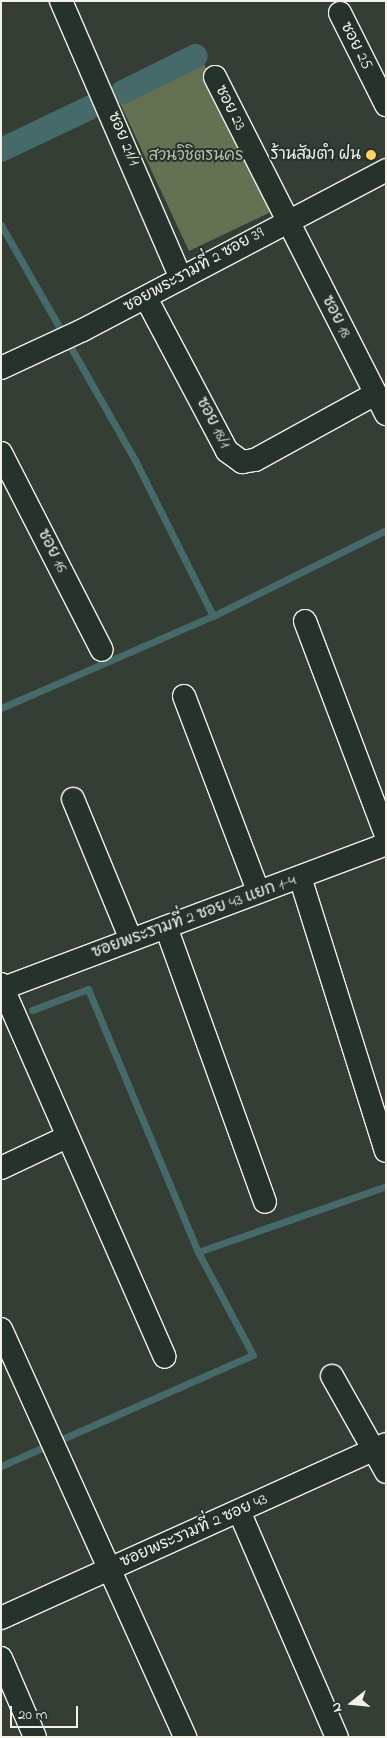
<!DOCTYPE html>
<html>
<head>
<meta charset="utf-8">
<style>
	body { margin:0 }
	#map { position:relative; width:387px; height:1738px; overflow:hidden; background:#343e35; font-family:"Indie Flower","Playpen Sans Thai",sans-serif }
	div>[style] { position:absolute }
	.green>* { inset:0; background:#647253 }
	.stream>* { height:7px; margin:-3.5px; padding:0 3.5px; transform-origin:3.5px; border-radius:3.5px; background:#456a69 }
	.canal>* { height:24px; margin:-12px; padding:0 12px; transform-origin:12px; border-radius:12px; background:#456a69 }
	.roads { filter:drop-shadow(1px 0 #f4f1e8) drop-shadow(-1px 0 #f4f1e8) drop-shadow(0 1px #f4f1e8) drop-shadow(0 -1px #f4f1e8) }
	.street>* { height:22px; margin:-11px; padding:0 11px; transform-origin:11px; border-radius:11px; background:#26332d }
	.dots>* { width:14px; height:14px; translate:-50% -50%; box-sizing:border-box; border:2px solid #26332d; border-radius:50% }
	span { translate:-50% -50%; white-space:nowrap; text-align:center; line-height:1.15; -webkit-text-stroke:4px #26332d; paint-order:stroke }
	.street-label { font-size:16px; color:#f4f1e8 }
	.poi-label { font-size:16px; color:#f4f1e8 }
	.right { translate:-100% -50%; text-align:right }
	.park-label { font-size:16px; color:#babeac }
	.frame { position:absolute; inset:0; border:2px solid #f4f1e8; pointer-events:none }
	.north { position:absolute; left:327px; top:1678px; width:50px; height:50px; -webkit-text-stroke:4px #26332d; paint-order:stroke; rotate:254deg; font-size:14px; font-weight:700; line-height:20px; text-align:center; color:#f4f1e8 }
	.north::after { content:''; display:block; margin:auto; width:18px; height:22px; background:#f4f1e8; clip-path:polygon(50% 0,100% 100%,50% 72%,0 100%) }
	.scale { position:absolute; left:10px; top:1706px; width:68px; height:22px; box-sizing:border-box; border:2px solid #f4f1e8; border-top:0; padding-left:6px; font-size:15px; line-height:18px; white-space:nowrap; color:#f4f1e8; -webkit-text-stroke:4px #26332d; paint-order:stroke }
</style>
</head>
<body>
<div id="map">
	<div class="green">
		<i style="clip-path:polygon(203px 62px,273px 211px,189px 251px,119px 101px)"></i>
	</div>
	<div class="stream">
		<i style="left:1px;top:225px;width:271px;rotate:60.3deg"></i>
		<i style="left:135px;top:460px;width:174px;rotate:63.4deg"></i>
		<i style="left:1px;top:708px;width:231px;rotate:-23.5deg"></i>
		<i style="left:213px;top:616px;width:193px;rotate:-26.4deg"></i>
		<i style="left:198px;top:1252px;width:199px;rotate:-19.3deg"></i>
		<i style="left:1px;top:1466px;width:275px;rotate:-23.8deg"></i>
		<i style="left:253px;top:1355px;width:117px;rotate:-118.1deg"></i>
		<i style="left:198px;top:1252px;width:285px;rotate:-112.7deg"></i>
		<i style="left:88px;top:989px;width:60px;rotate:159.4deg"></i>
	</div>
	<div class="canal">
		<i style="left:123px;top:92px;width:81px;rotate:-26.3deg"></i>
		<i style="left:1px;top:150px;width:98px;rotate:-25.5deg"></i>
	</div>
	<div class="roads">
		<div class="street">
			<i style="left:61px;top:1px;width:302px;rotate:66.6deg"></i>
			<i style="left:340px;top:13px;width:103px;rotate:63.4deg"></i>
			<i style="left:215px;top:77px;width:378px;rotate:63.1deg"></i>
			<i style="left:146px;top:298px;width:173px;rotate:62.1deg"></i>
			<i style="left:227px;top:451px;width:19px;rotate:36deg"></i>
			<i style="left:242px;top:462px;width:13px;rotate:-9deg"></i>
			<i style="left:255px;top:460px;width:137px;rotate:-28.8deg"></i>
			<i style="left:1px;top:368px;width:90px;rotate:-24.9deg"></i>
			<i style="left:83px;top:330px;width:343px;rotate:-27.8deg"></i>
			<i style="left:1px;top:453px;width:221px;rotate:62.9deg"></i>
			<i style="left:305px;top:621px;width:229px;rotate:69.3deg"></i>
			<i style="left:184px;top:696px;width:209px;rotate:69.2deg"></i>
			<i style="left:73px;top:799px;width:152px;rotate:67.6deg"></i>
			<i style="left:300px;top:877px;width:287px;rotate:72.6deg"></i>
			<i style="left:166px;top:927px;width:292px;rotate:70.2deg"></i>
			<i style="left:1px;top:984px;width:407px;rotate:66.3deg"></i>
			<i style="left:1px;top:989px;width:411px;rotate:-20.6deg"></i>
			<i style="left:1px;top:1168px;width:73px;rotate:-25.2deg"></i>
			<i style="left:1px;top:1329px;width:448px;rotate:65.7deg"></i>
			<i style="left:332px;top:1376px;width:110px;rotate:60.6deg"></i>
			<i style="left:239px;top:1511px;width:246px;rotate:66.6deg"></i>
			<i style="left:1px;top:1618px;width:422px;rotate:-24.3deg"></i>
			<i style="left:1px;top:1658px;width:86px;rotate:66.7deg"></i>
		</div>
	</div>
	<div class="dots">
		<i style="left:371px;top:155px;background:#ffd166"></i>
	</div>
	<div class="street-label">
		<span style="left:356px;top:46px;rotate:63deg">ซอย 25</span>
		<span style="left:230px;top:108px;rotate:63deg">ซอย 23</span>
		<span style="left:123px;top:139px;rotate:67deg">ซอย 21/1</span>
		<span style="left:194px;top:270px;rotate:-29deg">ซอยพระรามที่ 2 ซอย 39</span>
		<span style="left:336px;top:317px;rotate:63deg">ซอย 18</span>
		<span style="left:213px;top:423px;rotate:62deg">ซอย 18/1</span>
		<span style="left:52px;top:551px;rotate:63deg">ซอย 16</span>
		<span style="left:194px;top:917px;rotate:-20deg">ซอยพระรามที่ 2 ซอย 43 แยก 1-4</span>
		<span style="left:194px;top:1531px;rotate:-24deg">ซอยพระรามที่ 2 ซอย 43</span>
	</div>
	<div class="poi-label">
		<span class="right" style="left:361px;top:155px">ร้านสัมตำ ฝน</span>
	</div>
	<div class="park-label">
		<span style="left:196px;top:156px">สวนวิชิตรนคร</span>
	</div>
	<div class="frame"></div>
	<div class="north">N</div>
	<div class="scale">20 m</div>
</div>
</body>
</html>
